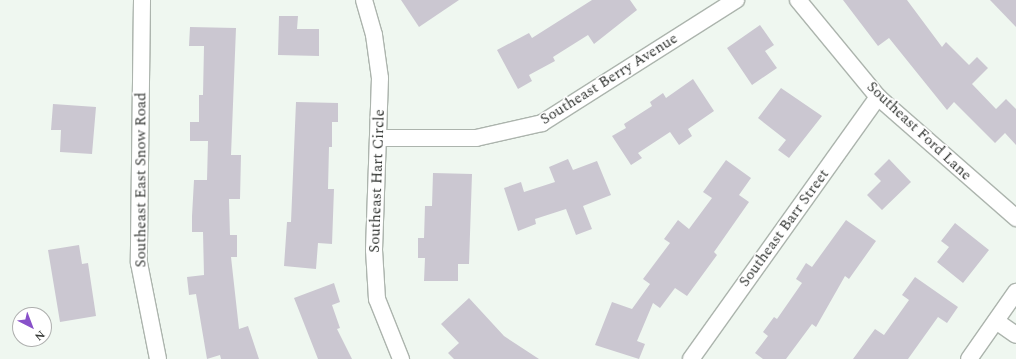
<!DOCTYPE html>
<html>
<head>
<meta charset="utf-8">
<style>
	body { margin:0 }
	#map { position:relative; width:1016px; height:359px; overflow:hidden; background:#eff7f0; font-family:Spectral,serif }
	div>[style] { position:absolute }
	.building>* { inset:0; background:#cbc7d1 }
	.roads { filter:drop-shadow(1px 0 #acb4ad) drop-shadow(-1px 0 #acb4ad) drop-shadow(0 1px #acb4ad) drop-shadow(0 -1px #acb4ad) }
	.street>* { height:16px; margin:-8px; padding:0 8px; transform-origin:8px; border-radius:8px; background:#fff }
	span { translate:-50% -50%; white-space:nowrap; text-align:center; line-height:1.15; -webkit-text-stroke:3.5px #fff; paint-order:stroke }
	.street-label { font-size:15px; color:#343734 }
	.north { position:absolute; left:12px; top:307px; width:40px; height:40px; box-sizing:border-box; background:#fff; border:1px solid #aeafae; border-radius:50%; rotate:138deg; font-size:11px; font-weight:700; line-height:16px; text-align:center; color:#343734 }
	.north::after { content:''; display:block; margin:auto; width:14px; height:18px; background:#8851c9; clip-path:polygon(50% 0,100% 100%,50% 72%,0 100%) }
</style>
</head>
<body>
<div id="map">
	<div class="building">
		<i style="clip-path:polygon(401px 0,459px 0,419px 27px)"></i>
		<i style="clip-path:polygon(592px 0,630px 0,637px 10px,594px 44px,588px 35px,553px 57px,555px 61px,529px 75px,532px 81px,518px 89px,497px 50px,529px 33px,532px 38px)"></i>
		<i style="clip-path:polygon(843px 0,907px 0,942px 47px,946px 42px,969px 65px,977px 57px,988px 68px,972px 84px,996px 109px,1006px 99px,1016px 109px,1016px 145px,1005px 133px,995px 143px,954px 102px,947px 110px,889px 38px,878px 46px)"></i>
		<i style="clip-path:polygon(990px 0,1016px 0,1016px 27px)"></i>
		<i style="clip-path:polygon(279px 16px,298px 16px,297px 29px,319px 29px,319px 56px,278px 55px)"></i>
		<i style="clip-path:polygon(760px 25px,774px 45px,765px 51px,777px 68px,752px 85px,727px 48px)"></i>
		<i style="clip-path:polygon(190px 27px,236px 28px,231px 155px,241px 155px,240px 199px,229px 199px,230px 235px,237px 235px,237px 257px,231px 257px,239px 329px,248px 326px,259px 359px,221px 359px,220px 355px,207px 359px,196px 294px,189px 295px,187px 277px,204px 275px,203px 232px,192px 232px,192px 216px,194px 180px,207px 180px,208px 141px,190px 141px,190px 122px,199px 122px,199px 95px,203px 95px,204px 46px,189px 46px)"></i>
		<i style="clip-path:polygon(693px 79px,714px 111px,688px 129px,692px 136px,679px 145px,670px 132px,638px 153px,642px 158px,631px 165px,612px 136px,626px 128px,624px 124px,652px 106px,650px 102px,663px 93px,666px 98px)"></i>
		<i style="clip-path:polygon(781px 88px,822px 116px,789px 158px,778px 150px,786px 140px,758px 118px)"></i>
		<i style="clip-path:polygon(296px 102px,338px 103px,338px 122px,332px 122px,332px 147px,329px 147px,328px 189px,334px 189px,332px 244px,318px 243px,316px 269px,284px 266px,287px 222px,291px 222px)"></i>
		<i style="clip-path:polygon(53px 104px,96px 107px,92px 154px,60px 152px,61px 130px,51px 130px)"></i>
		<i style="clip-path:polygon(568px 159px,573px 170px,597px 161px,611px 195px,583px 206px,592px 229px,576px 235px,566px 209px,535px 219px,536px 224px,518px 231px,504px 188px,521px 182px,524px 192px,555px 182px,549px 167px)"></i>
		<i style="clip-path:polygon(889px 159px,911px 182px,882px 210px,867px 195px,881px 181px,874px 174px)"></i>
		<i style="clip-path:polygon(726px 160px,751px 178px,739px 195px,749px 202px,714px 252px,717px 255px,687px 296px,675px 288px,660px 308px,653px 303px,637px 341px,645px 344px,639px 359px,595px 345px,612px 302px,632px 309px,650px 284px,643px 279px,670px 243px,664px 239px,678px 220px,689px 229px,712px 198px,703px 192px)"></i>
		<i style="clip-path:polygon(433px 173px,472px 174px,469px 264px,458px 264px,458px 281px,424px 281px,425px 258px,418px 258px,418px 238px,424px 238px,425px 206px,432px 206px)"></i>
		<i style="clip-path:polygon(846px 220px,876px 241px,849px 279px,845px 276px,816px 327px,812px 324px,786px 359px,763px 359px,755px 353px,768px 336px,763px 332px,774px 317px,777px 319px,802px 283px,796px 279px,806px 263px,812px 267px)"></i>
		<i style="clip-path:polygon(955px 223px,989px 250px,963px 283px,937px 262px,949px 247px,941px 241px)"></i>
		<i style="clip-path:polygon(79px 245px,82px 264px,88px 263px,96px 316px,60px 322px,48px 250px)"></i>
		<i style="clip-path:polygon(915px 277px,958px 307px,947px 323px,938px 317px,908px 359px,853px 359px,875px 329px,884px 335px,909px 300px,902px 295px)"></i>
		<i style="clip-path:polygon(334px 283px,340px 302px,332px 305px,340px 328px,337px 329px,352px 359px,318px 359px,294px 298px)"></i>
		<i style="clip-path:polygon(469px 298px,504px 336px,539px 359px,454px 359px,448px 353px,459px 343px,441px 324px)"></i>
	</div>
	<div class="roads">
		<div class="street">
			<i style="left:142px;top:0;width:263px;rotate:90.7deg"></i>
			<i style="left:139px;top:263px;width:98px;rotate:78.8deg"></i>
			<i style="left:364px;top:0;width:36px;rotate:74deg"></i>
			<i style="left:374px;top:35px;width:43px;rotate:82.1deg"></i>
			<i style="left:380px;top:78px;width:172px;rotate:92deg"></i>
			<i style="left:374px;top:250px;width:49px;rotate:86.5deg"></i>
			<i style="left:377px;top:299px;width:65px;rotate:68.2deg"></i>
			<i style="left:798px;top:0;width:126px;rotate:50.5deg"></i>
			<i style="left:878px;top:97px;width:184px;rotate:41.2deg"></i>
			<i style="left:379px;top:138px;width:97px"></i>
			<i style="left:476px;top:138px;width:68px;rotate:-12.8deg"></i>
			<i style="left:542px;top:123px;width:230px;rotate:-32.4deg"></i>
			<i style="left:996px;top:321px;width:24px;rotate:35deg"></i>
			<i style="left:691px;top:359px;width:322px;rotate:-54.5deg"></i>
			<i style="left:969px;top:359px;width:82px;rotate:-55deg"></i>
		</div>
	</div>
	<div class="street-label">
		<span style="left:609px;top:79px;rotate:-32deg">Southeast Berry Avenue</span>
		<span style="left:919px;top:131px;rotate:43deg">Southeast Ford Lane</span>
		<span style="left:141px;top:180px;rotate:-90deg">Southeast East Snow Road</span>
		<span style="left:377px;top:181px;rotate:-88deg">Southeast Hart Circle</span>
		<span style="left:784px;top:228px;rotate:-54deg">Southeast Barr Street</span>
	</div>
	<div class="north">N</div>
</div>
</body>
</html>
